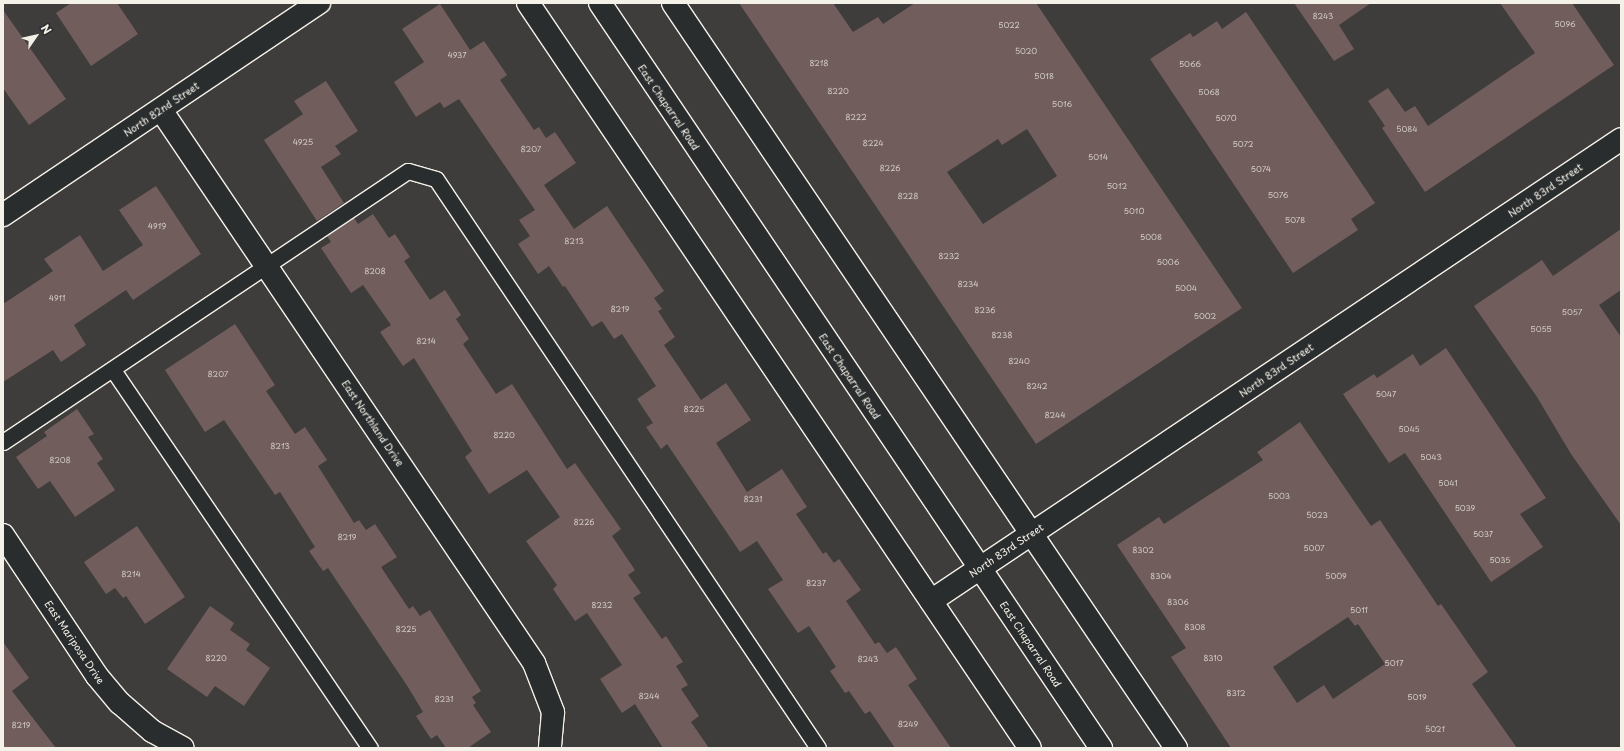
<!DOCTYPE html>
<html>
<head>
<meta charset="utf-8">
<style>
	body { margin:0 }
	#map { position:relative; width:1624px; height:751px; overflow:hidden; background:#3f3c3c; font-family:"Playpen Sans",sans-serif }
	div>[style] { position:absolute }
	.building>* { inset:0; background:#715e5c }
	.roads { filter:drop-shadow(1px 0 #f4f1e8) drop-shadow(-1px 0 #f4f1e8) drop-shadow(0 1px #f4f1e8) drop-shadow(0 -1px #f4f1e8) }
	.lane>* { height:15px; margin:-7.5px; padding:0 7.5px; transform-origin:7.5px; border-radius:7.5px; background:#2a2d2e }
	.street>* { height:22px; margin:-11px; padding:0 11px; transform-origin:11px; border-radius:11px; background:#2a2d2e }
	.secondary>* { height:22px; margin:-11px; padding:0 11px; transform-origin:11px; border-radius:11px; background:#2a2d2e }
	span { translate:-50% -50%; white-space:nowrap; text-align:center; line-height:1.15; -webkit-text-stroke:3px #2a2d2e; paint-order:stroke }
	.number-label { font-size:8px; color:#d3ccc5 }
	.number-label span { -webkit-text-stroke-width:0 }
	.street-label { font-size:10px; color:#f4f1e8 }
	.frame { position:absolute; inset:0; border:4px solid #f4f1e8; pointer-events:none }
	.north { position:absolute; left:16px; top:16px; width:40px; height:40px; -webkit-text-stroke:3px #2a2d2e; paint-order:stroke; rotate:56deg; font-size:11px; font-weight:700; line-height:16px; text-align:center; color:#f4f1e8 }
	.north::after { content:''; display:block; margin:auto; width:14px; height:18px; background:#f4f1e8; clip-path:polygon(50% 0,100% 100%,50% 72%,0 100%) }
</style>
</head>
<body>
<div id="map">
	<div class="building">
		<i style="clip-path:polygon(71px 3px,117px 3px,138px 34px,91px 66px,56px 13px)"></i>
		<i style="clip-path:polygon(evenodd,739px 3px,833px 3px,853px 32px,878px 17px,883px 24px,915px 3px,1036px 3px,1242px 308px,1036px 444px,739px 3px,1027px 129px,1057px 176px,983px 224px,947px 172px,998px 139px,1002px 145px,1027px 129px)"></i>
		<i style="clip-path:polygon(1294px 3px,1371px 3px,1339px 25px,1354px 49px,1334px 61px)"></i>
		<i style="clip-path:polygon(1500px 3px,1572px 3px,1614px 65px,1425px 192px,1382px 128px,1385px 126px,1368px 101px,1388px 88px,1405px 112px,1415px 106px,1428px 126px,1535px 53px)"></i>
		<i style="clip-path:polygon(440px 4px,470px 50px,484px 41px,507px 75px,500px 80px,534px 130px,539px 127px,546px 138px,555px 132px,576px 163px,544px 185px,574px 229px,607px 206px,664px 291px,654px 298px,662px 309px,658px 311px,675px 337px,664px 345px,701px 400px,726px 383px,751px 420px,716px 443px,747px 492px,782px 469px,807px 507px,796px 514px,823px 554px,826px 552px,834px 563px,839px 559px,861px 590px,846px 601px,875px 644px,879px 642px,887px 653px,896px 647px,917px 679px,908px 685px,951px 748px,895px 748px,870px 711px,865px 714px,849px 691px,845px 693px,830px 671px,836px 667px,809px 626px,798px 633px,768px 589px,783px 580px,757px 541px,740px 552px,667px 444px,661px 449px,646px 427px,653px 423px,637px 399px,656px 386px,622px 334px,614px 339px,602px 321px,592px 327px,565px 286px,563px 287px,549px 266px,538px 274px,518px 244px,530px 236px,519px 220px,535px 210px,459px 99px,444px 108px,440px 102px,416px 117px,394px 82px,424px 62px,402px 29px)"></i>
		<i style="clip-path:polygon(3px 10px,66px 99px,29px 125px,3px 88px)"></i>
		<i style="clip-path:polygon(1246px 12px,1375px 203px,1351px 219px,1358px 230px,1293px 273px,1150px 59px,1190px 33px,1193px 37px,1217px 21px,1222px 29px)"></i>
		<i style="clip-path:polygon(326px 81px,358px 131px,335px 146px,341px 154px,321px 167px,344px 203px,317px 221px,264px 140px,303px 114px,294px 101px)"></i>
		<i style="clip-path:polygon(156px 186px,201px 254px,133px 300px,126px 290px,74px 325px,86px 345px,61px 362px,53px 350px,3px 382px,3px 304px,53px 271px,44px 259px,80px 235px,103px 271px,143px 245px,119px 210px)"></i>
		<i style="clip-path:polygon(373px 214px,389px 238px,395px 234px,410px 257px,404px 261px,430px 300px,445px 290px,461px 315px,456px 319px,469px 339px,463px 344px,496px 394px,512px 384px,567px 469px,575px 463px,621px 529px,612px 536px,635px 570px,628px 575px,641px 593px,633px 598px,662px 639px,666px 636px,683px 662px,676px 666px,688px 685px,681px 689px,699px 716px,691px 722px,709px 748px,663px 748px,635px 704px,622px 713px,600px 679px,622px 665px,587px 613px,575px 621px,553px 589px,557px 585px,526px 541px,560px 517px,527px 470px,489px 494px,465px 457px,472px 451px,414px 358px,403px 366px,380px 332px,391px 325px,363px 285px,351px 293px,321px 248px,331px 242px,327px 236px,354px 218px,358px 224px)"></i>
		<i style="clip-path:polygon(1621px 229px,1621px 290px,1599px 305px,1621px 337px,1621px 525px,1571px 454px,1537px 397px,1474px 306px,1542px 260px,1553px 276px)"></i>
		<i style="clip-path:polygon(235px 324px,275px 385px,266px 391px,295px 434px,305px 427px,327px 460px,318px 466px,354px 523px,359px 520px,366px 530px,375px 524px,397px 557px,381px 567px,409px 609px,413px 606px,420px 616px,430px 610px,481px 691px,472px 697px,476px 703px,473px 705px,491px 732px,468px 748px,446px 748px,437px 735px,431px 739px,416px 716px,423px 712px,408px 687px,328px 568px,323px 571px,309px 551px,315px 547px,280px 492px,275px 495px,224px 420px,205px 432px,165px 370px)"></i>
		<i style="clip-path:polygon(1446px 348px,1546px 498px,1520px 514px,1543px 547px,1491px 582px,1405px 453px,1389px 463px,1343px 394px,1374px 374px,1377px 378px,1413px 354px,1420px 366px)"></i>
		<i style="clip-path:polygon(77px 409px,94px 434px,88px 437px,103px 459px,97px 463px,115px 490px,75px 517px,50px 481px,38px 489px,16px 457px,47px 436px,44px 432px)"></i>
		<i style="clip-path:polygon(evenodd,1300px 422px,1371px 526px,1380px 520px,1438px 606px,1441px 604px,1488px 672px,1472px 684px,1517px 748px,1231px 748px,1171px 657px,1186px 648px,1117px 545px,1159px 517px,1164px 524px,1263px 460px,1257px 452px,1300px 422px,1348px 617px,1355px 626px,1358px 624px,1385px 664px,1333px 699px,1324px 685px,1297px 703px,1273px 667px,1348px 617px)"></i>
		<i style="clip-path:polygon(137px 526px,185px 597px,145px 624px,126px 596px,123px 598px,115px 588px,106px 594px,84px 562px)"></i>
		<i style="clip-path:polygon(210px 606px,234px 623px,230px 630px,250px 644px,246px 650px,270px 668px,244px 706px,215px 686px,207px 697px,167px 669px)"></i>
		<i style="clip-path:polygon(3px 642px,29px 678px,12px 691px,56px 748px,3px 748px)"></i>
	</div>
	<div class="roads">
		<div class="lane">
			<i style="left:113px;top:370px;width:457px;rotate:55.8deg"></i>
			<i style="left:3px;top:442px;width:487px;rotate:-33.8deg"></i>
			<i style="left:408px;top:171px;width:29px;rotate:16deg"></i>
			<i style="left:436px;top:179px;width:685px;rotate:56.12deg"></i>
		</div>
		<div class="street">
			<i style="left:528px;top:3px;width:898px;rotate:56.03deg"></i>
			<i style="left:673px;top:3px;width:899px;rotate:55.97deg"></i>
			<i style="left:161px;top:110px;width:667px;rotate:56deg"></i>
			<i style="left:534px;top:663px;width:53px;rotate:68.8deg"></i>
			<i style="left:553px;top:712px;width:36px;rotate:95deg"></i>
			<i style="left:3px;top:535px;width:169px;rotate:56.3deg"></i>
			<i style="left:97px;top:676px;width:35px;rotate:50deg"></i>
			<i style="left:120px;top:703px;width:43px;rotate:41.2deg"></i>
			<i style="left:152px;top:731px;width:35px;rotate:29deg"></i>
			<i style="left:931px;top:601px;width:830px;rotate:-33.8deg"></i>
		</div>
		<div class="secondary">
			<i style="left:600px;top:3px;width:898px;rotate:56.08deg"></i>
			<i style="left:3px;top:215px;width:381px;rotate:-33.9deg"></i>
		</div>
	</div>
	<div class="number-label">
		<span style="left:1323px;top:17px">8243</span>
		<span style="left:1565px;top:25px">5096</span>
		<span style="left:1009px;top:26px">5022</span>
		<span style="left:1026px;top:52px">5020</span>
		<span style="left:457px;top:56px">4937</span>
		<span style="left:819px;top:64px">8218</span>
		<span style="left:1190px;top:65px">5066</span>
		<span style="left:1044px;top:77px">5018</span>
		<span style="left:838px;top:92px">8220</span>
		<span style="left:1209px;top:93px">5068</span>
		<span style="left:1062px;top:105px">5016</span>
		<span style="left:856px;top:118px">8222</span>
		<span style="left:1226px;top:119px">5070</span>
		<span style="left:1407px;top:130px">5084</span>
		<span style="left:303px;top:143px">4925</span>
		<span style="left:873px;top:144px">8224</span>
		<span style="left:1243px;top:145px">5072</span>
		<span style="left:531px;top:150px">8207</span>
		<span style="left:1098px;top:158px">5014</span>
		<span style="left:890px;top:169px">8226</span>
		<span style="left:1261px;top:170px">5074</span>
		<span style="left:1117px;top:187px">5012</span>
		<span style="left:1278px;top:196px">5076</span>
		<span style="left:908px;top:197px">8228</span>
		<span style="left:1134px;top:212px">5010</span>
		<span style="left:1295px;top:221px">5078</span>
		<span style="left:157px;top:227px">4919</span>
		<span style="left:1151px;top:238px">5008</span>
		<span style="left:574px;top:242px">8213</span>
		<span style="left:949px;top:257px">8232</span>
		<span style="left:1168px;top:263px">5006</span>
		<span style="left:375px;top:272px">8208</span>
		<span style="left:968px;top:285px">8234</span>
		<span style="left:1186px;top:289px">5004</span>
		<span style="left:57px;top:299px">4911</span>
		<span style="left:620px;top:310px">8219</span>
		<span style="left:985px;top:311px">8236</span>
		<span style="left:1572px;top:313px">5057</span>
		<span style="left:1205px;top:317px">5002</span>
		<span style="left:1541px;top:330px">5055</span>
		<span style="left:1002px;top:336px">8238</span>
		<span style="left:426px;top:342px">8214</span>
		<span style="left:1019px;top:362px">8240</span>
		<span style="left:218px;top:375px">8207</span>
		<span style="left:1037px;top:387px">8242</span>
		<span style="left:1386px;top:395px">5047</span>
		<span style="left:694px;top:410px">8225</span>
		<span style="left:1055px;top:416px">8244</span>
		<span style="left:1409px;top:430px">5045</span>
		<span style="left:504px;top:436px">8220</span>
		<span style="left:280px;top:447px">8213</span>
		<span style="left:1431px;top:458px">5043</span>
		<span style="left:60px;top:461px">8208</span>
		<span style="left:1448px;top:484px">5041</span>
		<span style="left:1279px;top:497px">5003</span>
		<span style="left:753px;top:500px">8231</span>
		<span style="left:1465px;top:509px">5039</span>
		<span style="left:1317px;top:516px">5023</span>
		<span style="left:584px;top:523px">8226</span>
		<span style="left:1483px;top:535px">5037</span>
		<span style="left:347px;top:538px">8219</span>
		<span style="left:1314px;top:549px">5007</span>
		<span style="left:1143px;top:551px">8302</span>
		<span style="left:1500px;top:561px">5035</span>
		<span style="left:131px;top:575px">8214</span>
		<span style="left:1161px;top:577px">8304</span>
		<span style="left:1336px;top:577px">5009</span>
		<span style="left:816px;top:584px">8237</span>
		<span style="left:1178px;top:603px">8306</span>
		<span style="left:602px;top:606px">8232</span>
		<span style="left:1359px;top:611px">5011</span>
		<span style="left:1195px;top:628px">8308</span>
		<span style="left:406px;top:630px">8225</span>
		<span style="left:216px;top:659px">8220</span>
		<span style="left:1213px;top:659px">8310</span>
		<span style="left:868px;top:660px">8243</span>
		<span style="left:1394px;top:664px">5017</span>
		<span style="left:1236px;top:694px">8312</span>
		<span style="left:649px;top:697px">8244</span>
		<span style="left:1417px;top:698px">5019</span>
		<span style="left:444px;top:700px">8231</span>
		<span style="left:908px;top:725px">8249</span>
		<span style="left:21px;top:726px">8219</span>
		<span style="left:1435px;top:730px">5021</span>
	</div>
	<div class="street-label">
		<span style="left:669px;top:107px;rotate:56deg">East Chaparral Road</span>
		<span style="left:161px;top:109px;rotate:-34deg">North 82nd Street</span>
		<span style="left:1545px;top:190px;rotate:-34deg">North 83rd Street</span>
		<span style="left:1276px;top:370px;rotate:-34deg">North 83rd Street</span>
		<span style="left:850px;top:376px;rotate:56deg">East Chaparral Road</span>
		<span style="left:373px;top:423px;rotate:56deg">East Northland Drive</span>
		<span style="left:1006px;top:550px;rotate:-34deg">North 83rd Street</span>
		<span style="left:75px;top:642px;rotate:56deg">East Mariposa Drive</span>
		<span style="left:1031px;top:644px;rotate:56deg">East Chaparral Road</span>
	</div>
	<div class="frame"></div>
	<div class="north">N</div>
</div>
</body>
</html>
